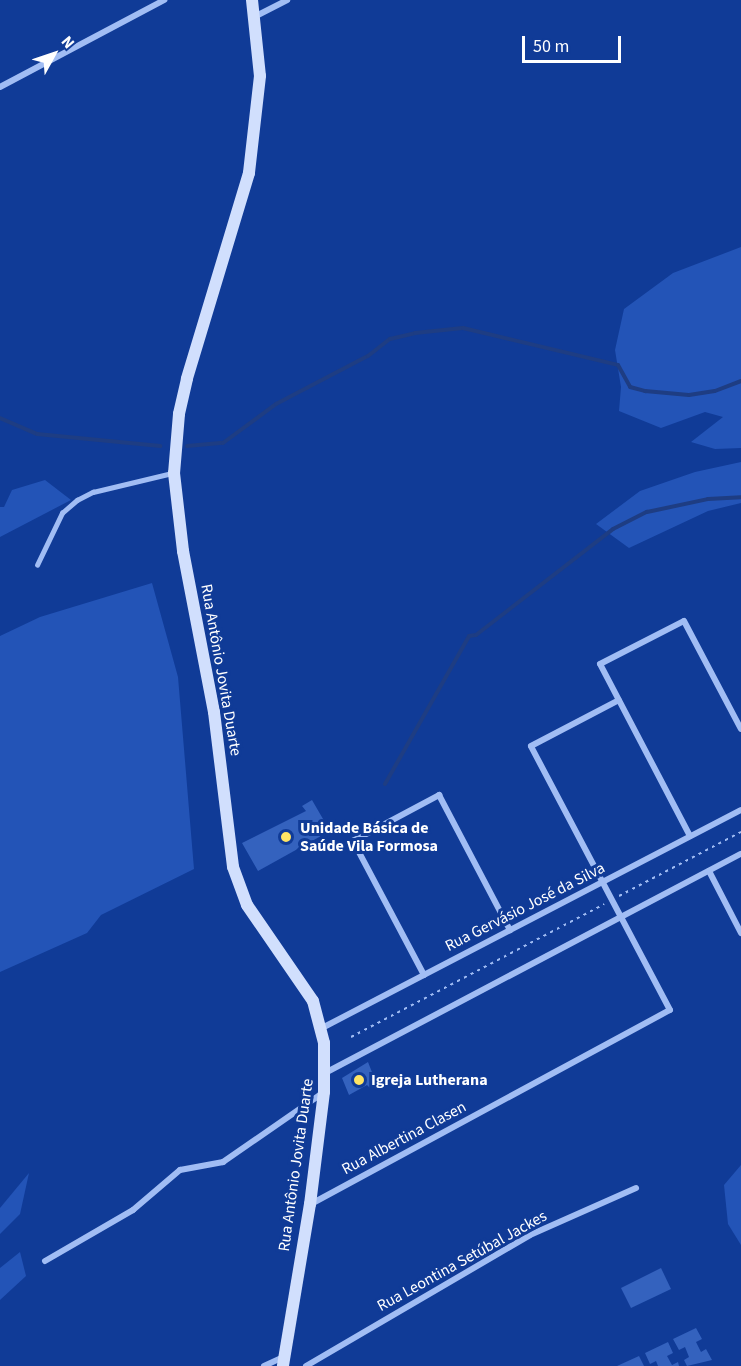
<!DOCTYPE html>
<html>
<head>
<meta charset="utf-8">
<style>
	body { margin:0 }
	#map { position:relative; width:741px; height:1366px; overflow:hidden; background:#103b97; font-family:"Source Sans 3",sans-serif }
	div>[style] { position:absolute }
	.green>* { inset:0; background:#2354b7 }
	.stream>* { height:4px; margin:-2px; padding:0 2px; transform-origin:2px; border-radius:2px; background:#1e3d83 }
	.building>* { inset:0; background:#3462be }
	.path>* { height:2px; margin-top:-1px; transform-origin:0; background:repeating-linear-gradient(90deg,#a1bdf4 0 3px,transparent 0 7.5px) }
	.service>* { height:4.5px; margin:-2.25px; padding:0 2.25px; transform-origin:2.25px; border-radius:2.25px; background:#a1bdf4 }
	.minor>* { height:6px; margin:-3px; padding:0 3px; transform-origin:3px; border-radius:3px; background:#a1bdf4 }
	.secondary>* { height:12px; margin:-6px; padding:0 6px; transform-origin:6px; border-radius:6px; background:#d1dffd }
	.dots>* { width:16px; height:16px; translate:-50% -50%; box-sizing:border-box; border:3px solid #103b97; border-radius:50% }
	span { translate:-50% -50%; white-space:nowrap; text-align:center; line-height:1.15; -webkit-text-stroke:6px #103b97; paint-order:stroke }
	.street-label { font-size:16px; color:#fff }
	.poi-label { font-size:16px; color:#fff; font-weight:700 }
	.left { translate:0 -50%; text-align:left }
	.north { position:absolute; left:24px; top:24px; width:60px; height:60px; -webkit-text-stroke:4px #103b97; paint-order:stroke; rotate:50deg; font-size:16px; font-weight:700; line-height:24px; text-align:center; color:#fff }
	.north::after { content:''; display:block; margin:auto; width:21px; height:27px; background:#fff; clip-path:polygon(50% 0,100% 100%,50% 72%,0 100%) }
	.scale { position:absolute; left:522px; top:36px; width:99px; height:27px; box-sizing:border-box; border:3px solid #fff; border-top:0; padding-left:8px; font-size:18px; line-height:21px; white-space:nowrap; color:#fff; -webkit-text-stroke:4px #103b97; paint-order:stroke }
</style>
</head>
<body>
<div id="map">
	<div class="green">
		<i style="clip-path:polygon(741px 247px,741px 448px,715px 449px,691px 442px,723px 417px,705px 412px,661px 428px,619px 411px,621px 387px,615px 350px,624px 309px,673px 273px)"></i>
		<i style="clip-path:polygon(741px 462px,741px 503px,708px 511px,629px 548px,596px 524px,640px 491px,695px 472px)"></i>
		<i style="clip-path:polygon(45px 480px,71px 500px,0 537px,0 507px,4px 507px,12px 490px)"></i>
		<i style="clip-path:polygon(152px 583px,178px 677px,194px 869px,101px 915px,87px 933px,0 972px,0 636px,40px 617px)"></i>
		<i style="clip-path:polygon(741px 1165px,741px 1245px,728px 1224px,724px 1185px)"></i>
		<i style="clip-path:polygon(29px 1173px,20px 1214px,0 1234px,0 1208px)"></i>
		<i style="clip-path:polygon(20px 1252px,26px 1276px,0 1300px,0 1268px)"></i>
	</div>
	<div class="stream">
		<i style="left:0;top:418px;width:40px;rotate:23.4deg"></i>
		<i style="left:37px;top:434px;width:124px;rotate:5.6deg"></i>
		<i style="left:187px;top:446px;width:36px;rotate:-5deg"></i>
		<i style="left:223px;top:443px;width:66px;rotate:-36.3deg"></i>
		<i style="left:276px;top:404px;width:104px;rotate:-27.6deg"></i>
		<i style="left:368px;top:356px;width:28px;rotate:-38deg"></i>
		<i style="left:390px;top:339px;width:26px;rotate:-13deg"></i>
		<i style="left:415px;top:333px;width:48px;rotate:-5.9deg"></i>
		<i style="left:463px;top:328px;width:159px;rotate:13.4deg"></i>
		<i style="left:618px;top:365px;width:25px;rotate:61deg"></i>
		<i style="left:630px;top:387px;width:16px;rotate:15deg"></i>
		<i style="left:645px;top:391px;width:44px;rotate:5.2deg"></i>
		<i style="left:689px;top:395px;width:26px;rotate:-9deg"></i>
		<i style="left:715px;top:391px;width:28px;rotate:-21deg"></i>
		<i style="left:385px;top:784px;width:170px;rotate:-60.4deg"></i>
		<i style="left:469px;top:636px;width:7px;rotate:-8deg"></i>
		<i style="left:476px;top:635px;width:173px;rotate:-37.7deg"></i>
		<i style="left:613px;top:529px;width:38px;rotate:-27deg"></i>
		<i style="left:647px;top:512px;width:62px;rotate:-12deg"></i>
		<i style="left:708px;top:499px;width:33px;rotate:-3deg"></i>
	</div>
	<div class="building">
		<i style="clip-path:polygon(312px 800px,330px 831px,258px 871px,242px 843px,306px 811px,302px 806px)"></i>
		<i style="clip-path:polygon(368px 1062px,377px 1085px,370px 1088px,367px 1085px,349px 1095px,342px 1078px)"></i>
		<i style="clip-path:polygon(661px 1268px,671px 1289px,631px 1308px,621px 1288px)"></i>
		<i style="clip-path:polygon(696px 1328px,702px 1339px,696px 1342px,701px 1352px,706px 1349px,712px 1360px,687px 1366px,684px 1360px,689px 1357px,685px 1347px,679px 1350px,673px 1339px)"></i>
		<i style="clip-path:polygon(668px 1342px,673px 1353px,667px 1356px,672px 1365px,678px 1362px,679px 1366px,658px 1366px,656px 1361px,650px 1364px,645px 1353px)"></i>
		<i style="clip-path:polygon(639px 1356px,644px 1366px,617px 1366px)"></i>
	</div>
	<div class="path">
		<i style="left:619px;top:896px;width:138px;rotate:-27.7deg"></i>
		<i style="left:351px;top:1037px;width:286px;rotate:-27.7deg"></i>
	</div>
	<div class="service">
		<i style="left:37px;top:565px;width:58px;rotate:-64.3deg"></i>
		<i style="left:62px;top:513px;width:20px;rotate:-41deg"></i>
		<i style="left:77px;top:500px;width:18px;rotate:-27deg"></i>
		<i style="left:93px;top:492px;width:81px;rotate:-13.5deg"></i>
	</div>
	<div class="minor">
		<i style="left:256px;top:16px;width:35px;rotate:-27deg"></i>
		<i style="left:0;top:87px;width:186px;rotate:-27.9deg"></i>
		<i style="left:690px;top:836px;width:194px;rotate:-117.6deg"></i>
		<i style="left:600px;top:664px;width:94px;rotate:-27.1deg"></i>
		<i style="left:684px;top:621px;width:122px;rotate:62.2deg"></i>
		<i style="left:709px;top:871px;width:70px;rotate:62.7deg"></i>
		<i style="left:424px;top:975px;width:152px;rotate:-117.9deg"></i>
		<i style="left:353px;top:841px;width:98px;rotate:-28.1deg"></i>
		<i style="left:439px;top:795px;width:153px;rotate:62.3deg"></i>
		<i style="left:322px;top:1028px;width:472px;rotate:-27.5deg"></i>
		<i style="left:325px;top:1073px;width:470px;rotate:-27.8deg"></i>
		<i style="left:311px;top:1204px;width:408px;rotate:-28.4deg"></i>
		<i style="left:670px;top:1010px;width:298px;rotate:-117.8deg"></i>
		<i style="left:531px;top:746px;width:99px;rotate:-27.6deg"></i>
		<i style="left:45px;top:1261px;width:102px;rotate:-30.1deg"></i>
		<i style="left:133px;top:1210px;width:62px;rotate:-40.4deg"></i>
		<i style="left:180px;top:1170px;width:44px;rotate:-10.5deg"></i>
		<i style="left:223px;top:1162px;width:123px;rotate:-34.7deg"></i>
		<i style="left:264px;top:1366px;width:21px;rotate:-25deg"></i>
		<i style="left:306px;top:1366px;width:259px;rotate:-30.3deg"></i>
		<i style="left:530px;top:1235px;width:116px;rotate:-23.9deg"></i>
	</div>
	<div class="secondary">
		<i style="left:252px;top:0;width:76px;rotate:84deg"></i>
		<i style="left:260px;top:76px;width:98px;rotate:96.5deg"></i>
		<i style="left:249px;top:173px;width:215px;rotate:106.8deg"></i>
		<i style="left:187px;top:379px;width:36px;rotate:103deg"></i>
		<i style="left:179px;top:414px;width:59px;rotate:94.8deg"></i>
		<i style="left:174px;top:473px;width:79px;rotate:83.4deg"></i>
		<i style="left:183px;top:551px;width:164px;rotate:79.1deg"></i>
		<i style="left:214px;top:712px;width:156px;rotate:83deg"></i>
		<i style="left:233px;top:867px;width:40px;rotate:69.8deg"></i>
		<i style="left:247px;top:905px;width:116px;rotate:55.5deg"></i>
		<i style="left:313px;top:1001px;width:43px;rotate:75.3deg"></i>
		<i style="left:324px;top:1043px;width:49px;rotate:90deg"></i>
		<i style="left:324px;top:1092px;width:113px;rotate:97.1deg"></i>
		<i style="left:310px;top:1204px;width:164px;rotate:99.5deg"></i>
	</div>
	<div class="dots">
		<i style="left:286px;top:837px;background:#ffe464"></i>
		<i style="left:359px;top:1080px;background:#ffe464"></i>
	</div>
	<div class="street-label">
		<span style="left:221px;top:670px;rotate:80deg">Rua Antônio Jovita Duarte</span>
		<span style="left:525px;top:907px;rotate:-27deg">Rua Gervásio José da Silva</span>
		<span style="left:404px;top:1138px;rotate:-28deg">Rua Albertina Clasen</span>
		<span style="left:296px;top:1165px;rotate:-82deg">Rua Antônio Jovita Duarte</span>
		<span style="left:462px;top:1261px;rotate:-29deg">Rua Leontina Setúbal Jackes</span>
	</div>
	<div class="poi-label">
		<span class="left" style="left:300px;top:837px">Unidade Básica de<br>Saúde Vila Formosa</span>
		<span class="left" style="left:371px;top:1080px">Igreja Lutherana</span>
	</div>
	<div class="north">N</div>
	<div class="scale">50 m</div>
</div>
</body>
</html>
